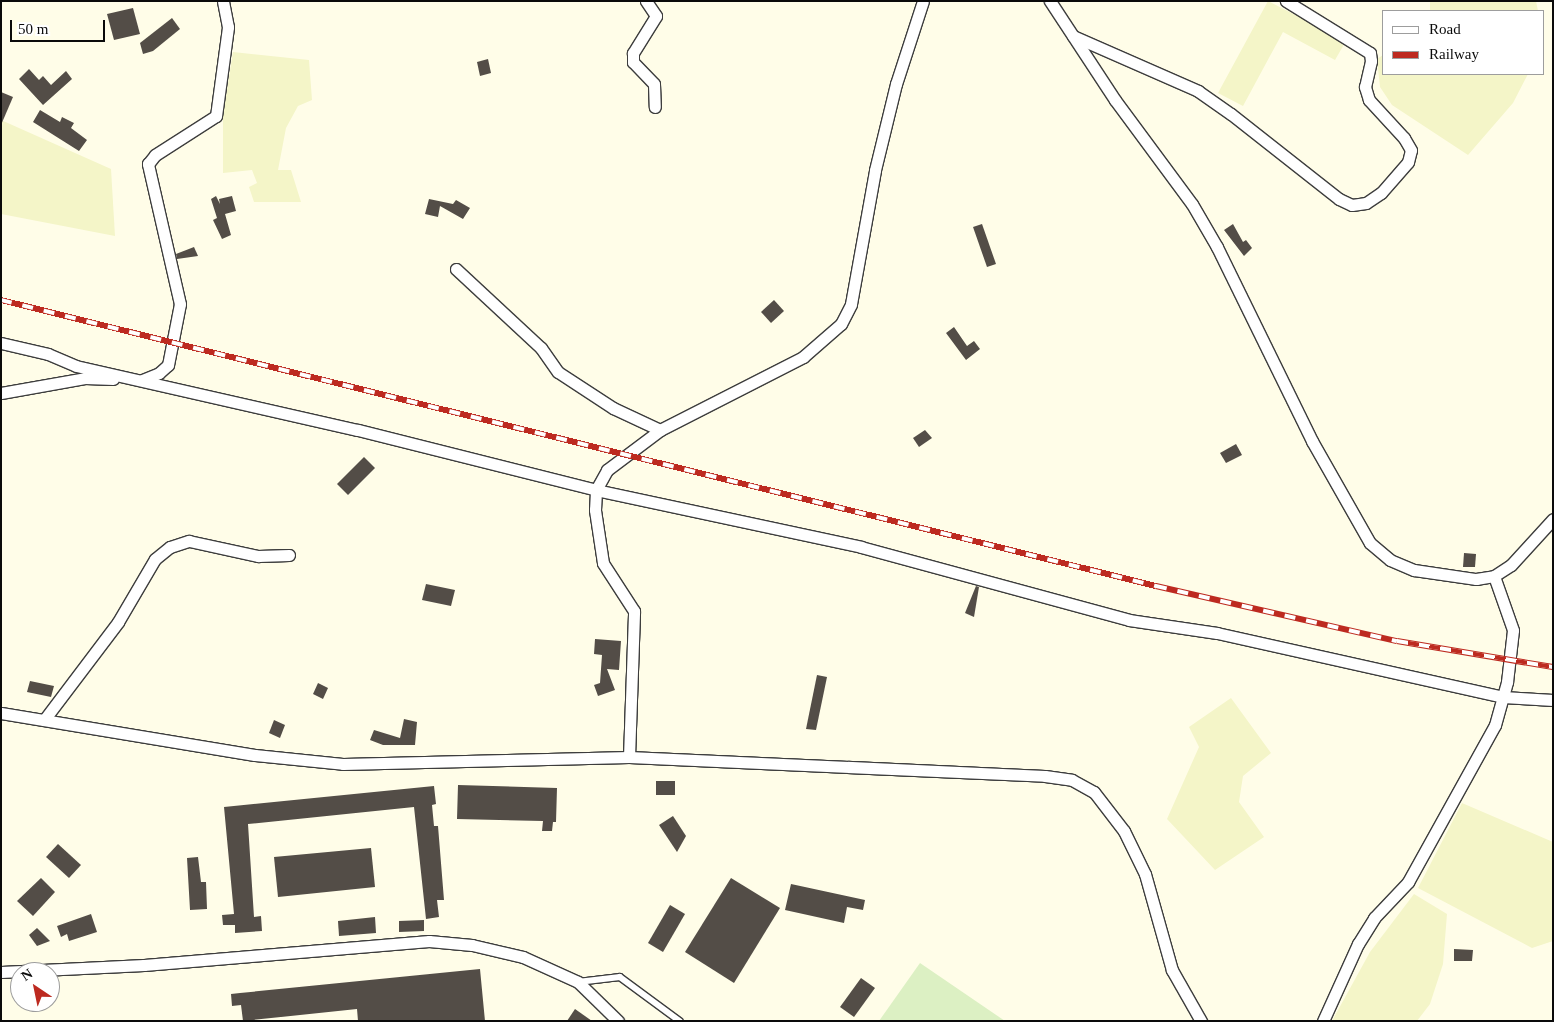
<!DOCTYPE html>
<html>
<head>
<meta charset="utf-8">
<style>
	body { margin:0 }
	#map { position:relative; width:1554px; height:1022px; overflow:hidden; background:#fffde8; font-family:Georgia,serif }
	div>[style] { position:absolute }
	.farmland>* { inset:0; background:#f4f5c8 }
	.pitch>* { inset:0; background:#dcf0c3 }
	.building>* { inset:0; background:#534d47 }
	.roads { filter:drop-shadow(1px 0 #3d3d3d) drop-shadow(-1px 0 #3d3d3d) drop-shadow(0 1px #3d3d3d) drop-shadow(0 -1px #3d3d3d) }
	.service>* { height:5.5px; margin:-2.75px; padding:0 2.75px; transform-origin:2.75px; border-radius:2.75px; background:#fff }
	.minor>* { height:11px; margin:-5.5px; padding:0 5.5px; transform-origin:5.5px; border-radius:5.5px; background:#fff }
	.rail>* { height:5.5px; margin-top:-2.75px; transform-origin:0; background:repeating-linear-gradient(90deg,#fff 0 11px,#bd2a20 0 22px); box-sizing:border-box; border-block:1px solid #bd2a20 }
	span { translate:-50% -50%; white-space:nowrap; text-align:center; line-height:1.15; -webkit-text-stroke:5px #fff; paint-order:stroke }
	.frame { position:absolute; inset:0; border:2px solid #0a0a0a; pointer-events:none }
	.legend { position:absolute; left:1382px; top:10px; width:162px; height:65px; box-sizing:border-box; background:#fff; border:1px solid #9d9d9d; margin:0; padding:6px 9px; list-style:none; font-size:15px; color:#0a0a0a }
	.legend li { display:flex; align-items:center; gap:10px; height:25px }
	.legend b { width:25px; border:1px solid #9d9d9d }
	.north { position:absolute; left:10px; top:962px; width:50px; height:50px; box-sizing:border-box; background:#fff; border:1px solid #9d9d9d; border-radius:50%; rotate:326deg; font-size:14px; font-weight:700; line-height:20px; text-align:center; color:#0a0a0a }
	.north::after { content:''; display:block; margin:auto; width:18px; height:22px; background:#bd2a20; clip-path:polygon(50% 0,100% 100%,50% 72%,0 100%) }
	.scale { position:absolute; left:10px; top:20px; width:95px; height:22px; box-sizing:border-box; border:2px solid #0a0a0a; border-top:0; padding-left:6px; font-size:15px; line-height:18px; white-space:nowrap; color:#0a0a0a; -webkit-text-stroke:4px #fff; paint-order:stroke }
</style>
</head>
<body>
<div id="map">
	<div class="farmland">
		<i style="clip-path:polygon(1268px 1px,1346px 41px,1335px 60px,1283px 32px,1243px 106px,1218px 93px)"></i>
		<i style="clip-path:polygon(1430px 1px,1536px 1px,1538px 11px,1430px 11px)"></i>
		<i style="clip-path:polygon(233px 52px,309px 60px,312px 100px,298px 106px,286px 128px,278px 170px,291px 170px,301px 202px,254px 202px,249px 187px,257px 183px,252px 170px,223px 173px,223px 115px)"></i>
		<i style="clip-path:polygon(1383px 55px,1383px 74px,1528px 74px,1513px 103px,1468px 155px,1392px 105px,1380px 87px,1377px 59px)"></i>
		<i style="clip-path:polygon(1px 120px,111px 169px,115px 236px,1px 214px)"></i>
		<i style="clip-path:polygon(1231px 698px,1271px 753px,1243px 776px,1239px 802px,1264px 837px,1215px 870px,1167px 819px,1199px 747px,1189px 727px)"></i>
		<i style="clip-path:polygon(1462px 803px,1553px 842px,1553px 941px,1532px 948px,1418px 888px)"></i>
		<i style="clip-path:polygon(1414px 894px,1447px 914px,1443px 964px,1430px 1004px,1417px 1021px,1332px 1021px,1370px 952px)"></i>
	</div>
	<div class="pitch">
		<i style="clip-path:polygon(920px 963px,1005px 1021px,879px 1021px)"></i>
	</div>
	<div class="building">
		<i style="clip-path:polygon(133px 8px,140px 34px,114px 40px,107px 14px)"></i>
		<i style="clip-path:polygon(172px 18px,180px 29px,153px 51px,143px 54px,140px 43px)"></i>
		<i style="clip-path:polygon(488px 59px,491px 73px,480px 76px,477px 62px)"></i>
		<i style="clip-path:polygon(29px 69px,39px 80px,43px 76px,51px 85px,66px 71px,72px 79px,43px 105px,19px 79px)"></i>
		<i style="clip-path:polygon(1px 92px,13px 97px,1px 125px)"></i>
		<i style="clip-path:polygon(40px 110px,60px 122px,62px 117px,74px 123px,71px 128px,87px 140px,79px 151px,33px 122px)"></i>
		<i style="clip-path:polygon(216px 196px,220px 204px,219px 199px,232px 196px,236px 211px,225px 214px,231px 235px,222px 239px,213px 220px,217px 218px,211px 199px)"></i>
		<i style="clip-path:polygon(429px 199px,453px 204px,456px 200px,470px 208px,463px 219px,440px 206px,438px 217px,425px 214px)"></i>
		<i style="clip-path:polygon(982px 224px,996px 264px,987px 267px,973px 227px)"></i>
		<i style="clip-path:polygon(1233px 224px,1243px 242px,1246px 240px,1252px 248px,1244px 256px,1224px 230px)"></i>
		<i style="clip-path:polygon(194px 247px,198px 256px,177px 259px,176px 254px)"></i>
		<i style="clip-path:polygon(774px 300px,784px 311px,771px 323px,761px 312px)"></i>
		<i style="clip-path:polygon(954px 327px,967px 346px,974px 341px,980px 349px,966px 360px,946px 333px)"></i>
		<i style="clip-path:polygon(925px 430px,932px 438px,919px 447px,913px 438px)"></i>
		<i style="clip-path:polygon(1236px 444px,1242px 455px,1226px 463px,1220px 453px)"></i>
		<i style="clip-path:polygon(364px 457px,375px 468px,348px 495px,337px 484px)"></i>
		<i style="clip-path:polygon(1464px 553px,1476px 554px,1475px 567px,1463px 567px)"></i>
		<i style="clip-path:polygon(426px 584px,455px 590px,451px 606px,422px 600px)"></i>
		<i style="clip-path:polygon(976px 586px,979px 587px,974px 617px,965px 613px)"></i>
		<i style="clip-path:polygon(595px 639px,621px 641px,619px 670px,607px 669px,615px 690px,598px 696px,594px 685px,600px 683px,602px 655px,594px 654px)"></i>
		<i style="clip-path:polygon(817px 675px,827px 677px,816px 730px,806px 729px)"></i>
		<i style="clip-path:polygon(30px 681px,54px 686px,51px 697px,27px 692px)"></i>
		<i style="clip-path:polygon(318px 683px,328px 688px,323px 699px,313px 694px)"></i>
		<i style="clip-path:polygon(404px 719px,417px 722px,415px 745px,383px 745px,370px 740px,374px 730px,400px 738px)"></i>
		<i style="clip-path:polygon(274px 720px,285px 725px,280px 738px,269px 733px)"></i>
		<i style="clip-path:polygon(656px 781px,675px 781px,675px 795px,656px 795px)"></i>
		<i style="clip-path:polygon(458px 785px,557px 788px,556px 822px,553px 822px,552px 831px,542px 831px,543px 821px,457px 819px)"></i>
		<i style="clip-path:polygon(434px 786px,436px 804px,432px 805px,434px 826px,438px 826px,444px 900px,437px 900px,439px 917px,426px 919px,414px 807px,248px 824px,254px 917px,261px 916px,262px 931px,235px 933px,235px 925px,223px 925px,222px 915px,234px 914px,224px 807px)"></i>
		<i style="clip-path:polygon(673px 816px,686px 836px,677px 852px,659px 825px)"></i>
		<i style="clip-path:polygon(58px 844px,81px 865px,69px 878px,46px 857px)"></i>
		<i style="clip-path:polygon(371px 848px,375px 887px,278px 897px,274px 857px)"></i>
		<i style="clip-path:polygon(198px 857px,201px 882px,206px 882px,207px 909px,190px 910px,187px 858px)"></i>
		<i style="clip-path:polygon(41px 878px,55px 892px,33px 916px,17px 901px)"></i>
		<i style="clip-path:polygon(731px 878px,780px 908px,734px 983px,685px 952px)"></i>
		<i style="clip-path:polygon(791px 884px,865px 900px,863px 910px,847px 907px,844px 923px,785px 910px)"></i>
		<i style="clip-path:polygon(670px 905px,685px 914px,663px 952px,648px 943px)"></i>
		<i style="clip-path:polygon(91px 914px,97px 932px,69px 941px,67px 934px,61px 937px,57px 926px)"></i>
		<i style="clip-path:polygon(375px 917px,376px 933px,339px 936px,338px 921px)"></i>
		<i style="clip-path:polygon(424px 920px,424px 931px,399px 932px,399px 921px)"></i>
		<i style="clip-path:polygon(37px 928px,50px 941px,37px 946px,29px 935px)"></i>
		<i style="clip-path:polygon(1454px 949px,1473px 950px,1472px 961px,1454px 961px)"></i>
		<i style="clip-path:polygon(480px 969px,485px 1021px,358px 1021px,357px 1009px,243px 1021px,241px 1005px,232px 1006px,231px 994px,240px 993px)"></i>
		<i style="clip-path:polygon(861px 978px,875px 988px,854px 1017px,840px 1007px)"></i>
		<i style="clip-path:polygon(575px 1009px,592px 1021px,567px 1021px)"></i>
	</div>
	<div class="roads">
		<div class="service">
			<i style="left:578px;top:982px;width:42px;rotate:-6.8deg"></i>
			<i style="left:620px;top:977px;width:74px;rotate:36.3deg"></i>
		</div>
		<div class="minor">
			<i style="left:646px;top:1px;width:18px;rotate:56deg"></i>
			<i style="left:656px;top:16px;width:44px;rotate:121.9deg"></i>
			<i style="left:633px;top:53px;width:9px;rotate:90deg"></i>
			<i style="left:633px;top:62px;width:30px;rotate:46deg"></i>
			<i style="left:654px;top:84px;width:23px;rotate:88deg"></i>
			<i style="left:1050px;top:1px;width:118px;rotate:56.7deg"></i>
			<i style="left:1115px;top:100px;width:129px;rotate:53.5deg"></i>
			<i style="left:1192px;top:204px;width:50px;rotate:59.8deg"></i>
			<i style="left:1217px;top:247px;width:216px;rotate:63.9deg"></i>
			<i style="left:1312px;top:441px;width:117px;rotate:60.4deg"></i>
			<i style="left:1370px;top:543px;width:26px;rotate:40deg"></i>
			<i style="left:1390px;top:560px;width:26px;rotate:23deg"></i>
			<i style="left:1414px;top:570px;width:63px;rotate:8.3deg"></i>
			<i style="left:1476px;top:579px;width:18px;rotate:-9deg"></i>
			<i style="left:1494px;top:576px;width:20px;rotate:-33deg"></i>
			<i style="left:1511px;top:565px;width:62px;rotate:-47.6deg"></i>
			<i style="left:1073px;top:36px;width:137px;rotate:23.7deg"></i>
			<i style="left:1198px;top:91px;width:40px;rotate:34.9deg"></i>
			<i style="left:1231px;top:114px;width:137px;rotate:38.2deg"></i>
			<i style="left:1339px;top:199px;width:14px;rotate:25deg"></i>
			<i style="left:1352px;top:205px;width:14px;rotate:-8deg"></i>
			<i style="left:1366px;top:203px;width:18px;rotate:-34deg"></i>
			<i style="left:1381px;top:193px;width:41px;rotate:-48.9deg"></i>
			<i style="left:1408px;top:162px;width:12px;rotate:-76deg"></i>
			<i style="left:1411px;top:150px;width:14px;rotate:-120deg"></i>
			<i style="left:1404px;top:138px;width:52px;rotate:-132.6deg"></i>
			<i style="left:1369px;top:100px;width:14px;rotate:-107deg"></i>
			<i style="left:1365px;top:87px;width:27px;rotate:-77deg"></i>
			<i style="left:1371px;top:61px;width:8px;rotate:-97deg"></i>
			<i style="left:1370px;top:53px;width:99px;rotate:-148.2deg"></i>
			<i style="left:456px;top:269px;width:116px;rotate:42.9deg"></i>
			<i style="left:541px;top:348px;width:29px;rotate:55deg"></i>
			<i style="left:558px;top:372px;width:66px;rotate:33.2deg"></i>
			<i style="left:613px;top:408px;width:52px;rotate:25.1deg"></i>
			<i style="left:1px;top:343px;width:48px;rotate:13.2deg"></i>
			<i style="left:48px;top:354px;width:30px;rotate:23deg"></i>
			<i style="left:76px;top:366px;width:289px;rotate:12.8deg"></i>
			<i style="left:358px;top:430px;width:245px;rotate:14.1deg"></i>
			<i style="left:596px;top:490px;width:271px;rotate:12.1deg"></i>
			<i style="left:861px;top:547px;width:278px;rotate:15.2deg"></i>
			<i style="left:1129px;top:620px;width:89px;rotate:8.4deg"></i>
			<i style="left:1217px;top:633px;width:293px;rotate:12.6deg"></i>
			<i style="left:1503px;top:697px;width:50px;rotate:3.4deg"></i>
			<i style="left:142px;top:380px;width:18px;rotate:-22deg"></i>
			<i style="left:159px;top:373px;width:12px;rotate:-42deg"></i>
			<i style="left:168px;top:365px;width:62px;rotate:-78.9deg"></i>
			<i style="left:180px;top:304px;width:144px;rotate:-102.9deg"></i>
			<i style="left:148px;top:164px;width:11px;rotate:-52deg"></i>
			<i style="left:155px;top:155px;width:72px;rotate:-32.6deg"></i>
			<i style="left:216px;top:116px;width:90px;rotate:-82.3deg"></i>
			<i style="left:228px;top:27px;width:26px;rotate:-101deg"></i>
			<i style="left:1px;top:393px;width:85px;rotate:-10.1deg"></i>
			<i style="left:85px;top:378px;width:28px;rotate:2deg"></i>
			<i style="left:1px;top:713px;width:257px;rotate:9.4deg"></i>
			<i style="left:255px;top:755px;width:88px;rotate:5.8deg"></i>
			<i style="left:343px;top:764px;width:286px;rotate:-1.4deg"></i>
			<i style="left:629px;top:757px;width:416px;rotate:2.6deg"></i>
			<i style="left:1045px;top:776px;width:27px;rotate:8deg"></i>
			<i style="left:1072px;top:780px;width:25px;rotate:29deg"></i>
			<i style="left:1094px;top:792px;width:49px;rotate:52.4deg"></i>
			<i style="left:1124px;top:831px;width:48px;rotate:64deg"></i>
			<i style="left:1145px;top:874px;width:100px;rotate:74.3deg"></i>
			<i style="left:1172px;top:970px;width:59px;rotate:60.4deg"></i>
			<i style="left:44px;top:720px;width:123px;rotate:-52.9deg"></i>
			<i style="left:118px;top:622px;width:73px;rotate:-59.6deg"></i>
			<i style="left:155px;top:559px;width:19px;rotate:-39deg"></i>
			<i style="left:170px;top:547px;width:20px;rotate:-18deg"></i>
			<i style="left:189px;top:541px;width:71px;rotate:12.3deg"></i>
			<i style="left:258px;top:556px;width:31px;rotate:-2deg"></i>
			<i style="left:629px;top:757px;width:146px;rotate:-88deg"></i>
			<i style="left:634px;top:611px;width:57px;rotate:-122.9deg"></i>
			<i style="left:603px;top:563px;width:54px;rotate:-98.6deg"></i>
			<i style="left:595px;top:510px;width:20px;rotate:-87deg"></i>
			<i style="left:596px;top:490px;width:23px;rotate:-61deg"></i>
			<i style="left:607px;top:470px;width:66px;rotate:-37deg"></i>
			<i style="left:660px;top:430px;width:161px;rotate:-27deg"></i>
			<i style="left:803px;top:357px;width:50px;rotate:-41deg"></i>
			<i style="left:841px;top:324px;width:22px;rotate:-63deg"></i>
			<i style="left:851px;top:304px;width:136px;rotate:-79.8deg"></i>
			<i style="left:875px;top:170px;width:89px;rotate:-76.3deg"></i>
			<i style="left:896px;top:84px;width:87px;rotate:-72deg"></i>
			<i style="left:1px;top:972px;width:143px;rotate:-2.8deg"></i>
			<i style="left:144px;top:965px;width:286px;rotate:-4.8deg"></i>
			<i style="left:429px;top:941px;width:43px;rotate:5.3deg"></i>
			<i style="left:472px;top:945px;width:52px;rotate:13.2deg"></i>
			<i style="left:523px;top:957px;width:60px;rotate:24.4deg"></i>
			<i style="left:578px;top:982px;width:56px;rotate:44.3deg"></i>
			<i style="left:1323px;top:1021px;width:85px;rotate:-65.6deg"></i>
			<i style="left:1358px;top:944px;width:31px;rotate:-58deg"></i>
			<i style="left:1374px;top:918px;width:50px;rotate:-46.6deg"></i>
			<i style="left:1408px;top:882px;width:179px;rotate:-61deg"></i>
			<i style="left:1495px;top:725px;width:45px;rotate:-74.4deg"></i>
			<i style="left:1507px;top:682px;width:52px;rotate:-83.4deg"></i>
			<i style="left:1513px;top:630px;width:57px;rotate:-109.4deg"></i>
		</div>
	</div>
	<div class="rail">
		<i style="left:1px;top:300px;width:1190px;rotate:13.91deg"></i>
		<i style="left:1156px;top:586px;width:247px;rotate:12.9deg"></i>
		<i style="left:1397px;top:641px;width:158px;rotate:9.5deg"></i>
	</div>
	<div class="frame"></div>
	<ul class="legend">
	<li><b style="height:6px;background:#fff"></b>Road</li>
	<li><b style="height:6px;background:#bd2a20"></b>Railway</li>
	</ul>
	<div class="north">N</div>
	<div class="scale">50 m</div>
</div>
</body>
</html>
